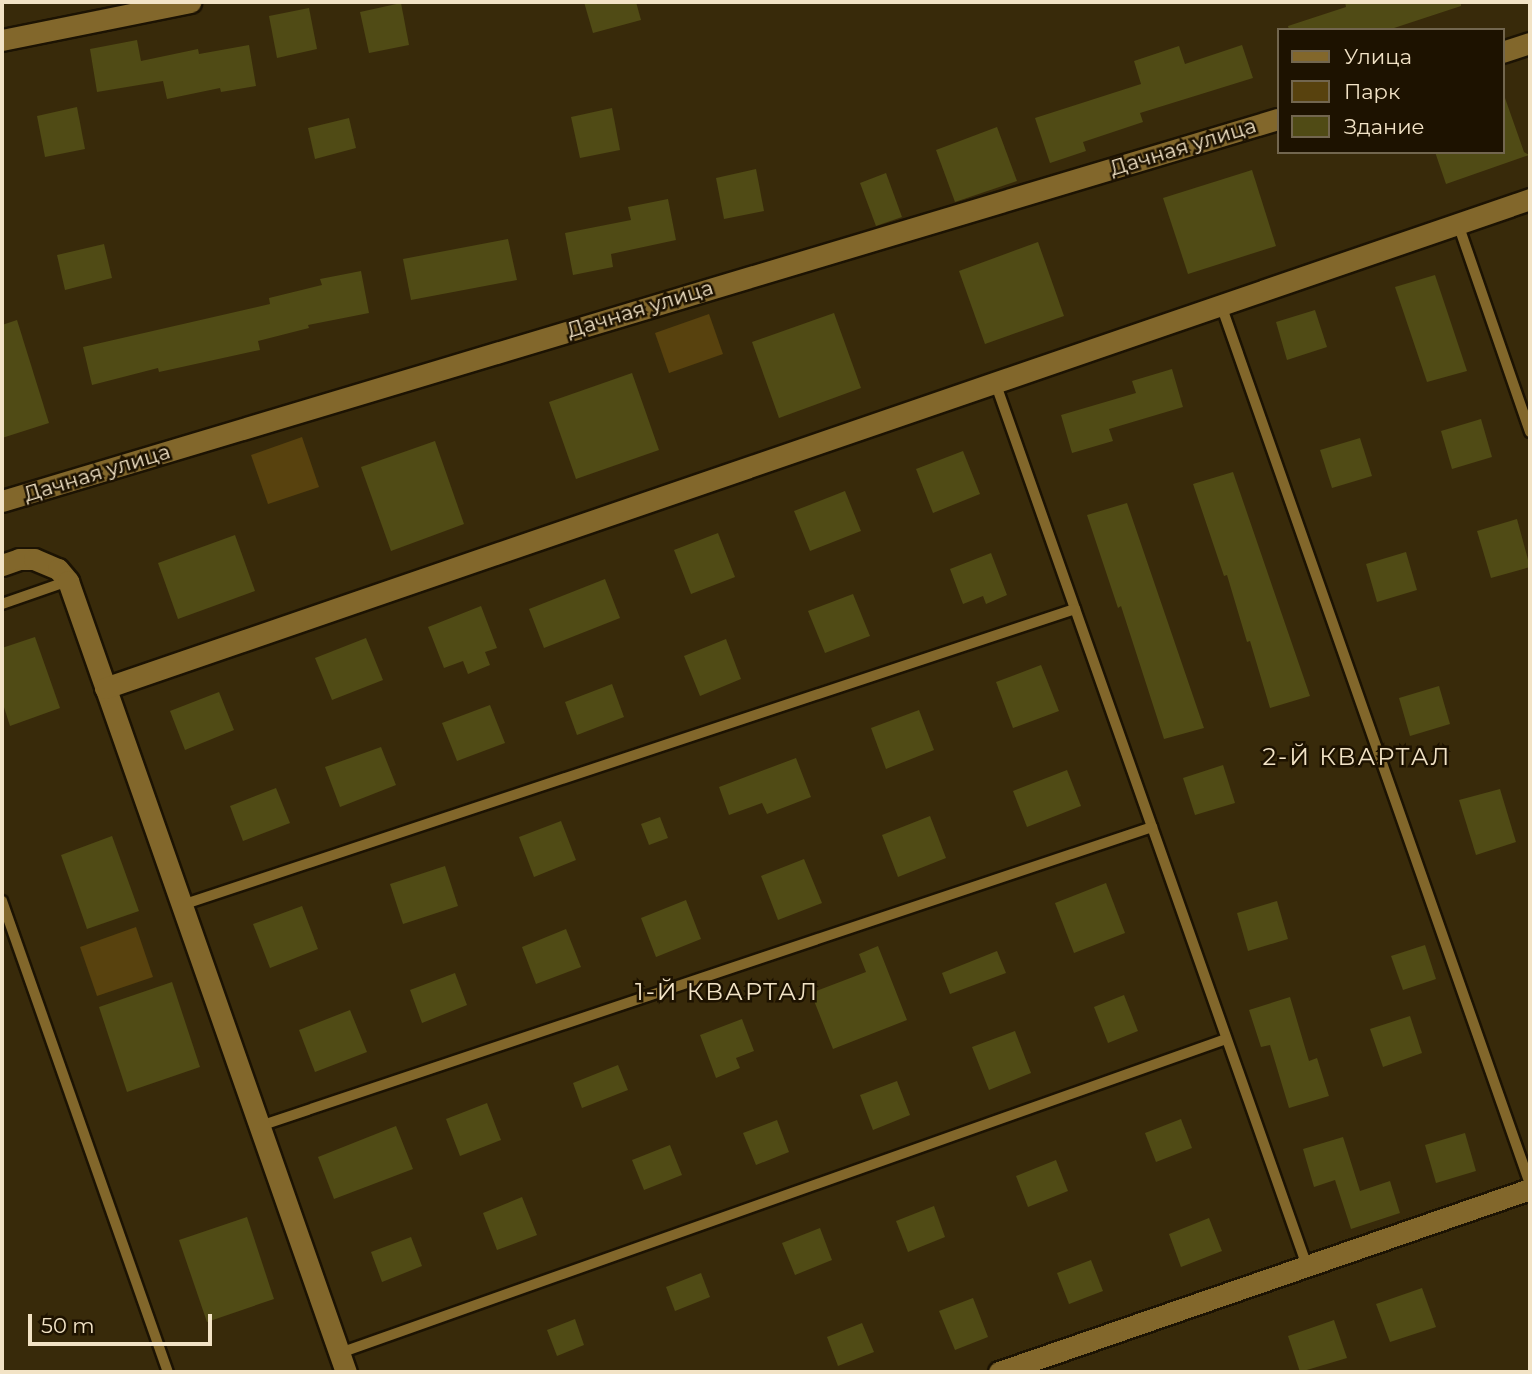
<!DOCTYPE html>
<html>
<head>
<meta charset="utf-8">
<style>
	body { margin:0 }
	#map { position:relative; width:1532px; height:1374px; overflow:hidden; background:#382a0a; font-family:Montserrat,sans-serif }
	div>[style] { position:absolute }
	.green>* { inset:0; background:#58420e }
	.building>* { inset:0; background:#504b15 }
	.roads { filter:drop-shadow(2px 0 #1c1303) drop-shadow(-2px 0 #1c1303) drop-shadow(0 2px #1c1303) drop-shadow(0 -2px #1c1303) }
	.lane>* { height:10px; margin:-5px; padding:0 5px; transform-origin:5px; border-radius:5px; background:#82672b }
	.street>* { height:21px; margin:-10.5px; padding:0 10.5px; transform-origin:10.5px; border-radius:10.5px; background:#82672b }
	span { translate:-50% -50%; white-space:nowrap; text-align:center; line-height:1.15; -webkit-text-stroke:5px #1d1200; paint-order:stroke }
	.street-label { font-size:21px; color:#f2e3c6 }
	.quarter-label { font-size:24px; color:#f2e3c6; letter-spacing:2px }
	.frame { position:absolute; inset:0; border:4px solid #f2e3c6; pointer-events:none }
	.legend { position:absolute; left:1277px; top:28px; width:228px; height:126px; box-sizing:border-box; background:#1d1200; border:2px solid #72664f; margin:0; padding:9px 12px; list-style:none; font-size:21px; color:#f2e3c6 }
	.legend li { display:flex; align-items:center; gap:14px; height:35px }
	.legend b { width:35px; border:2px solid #72664f }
	.scale { position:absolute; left:28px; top:1314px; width:184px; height:32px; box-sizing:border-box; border:4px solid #f2e3c6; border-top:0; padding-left:9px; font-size:21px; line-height:24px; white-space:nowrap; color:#f2e3c6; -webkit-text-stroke:5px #1d1200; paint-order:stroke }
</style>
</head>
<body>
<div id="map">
	<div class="green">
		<i style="clip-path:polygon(709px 314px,723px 354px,669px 373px,655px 333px)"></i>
		<i style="clip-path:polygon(302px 437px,319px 487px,268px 504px,251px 455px)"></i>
		<i style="clip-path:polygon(136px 927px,153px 977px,97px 996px,80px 947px)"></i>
	</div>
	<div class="building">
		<i style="clip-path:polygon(584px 2px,636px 2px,641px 20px,593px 33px)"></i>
		<i style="clip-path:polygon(1345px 2px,1461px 2px,1461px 6px,1388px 30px,1289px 30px,1288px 26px,1346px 7px)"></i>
		<i style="clip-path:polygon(401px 3px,409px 45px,369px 53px,360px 12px)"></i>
		<i style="clip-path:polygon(309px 8px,317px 49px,277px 58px,269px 16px)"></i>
		<i style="clip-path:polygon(137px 40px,141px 61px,198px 49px,199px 54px,249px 45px,256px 86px,221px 92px,220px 88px,167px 99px,163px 81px,97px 92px,90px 49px)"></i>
		<i style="clip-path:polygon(1242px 45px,1253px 78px,1140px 113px,1143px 122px,1083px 142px,1086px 151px,1050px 163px,1035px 118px,1141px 84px,1134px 61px,1179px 46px,1185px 64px)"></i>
		<i style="clip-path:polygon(1502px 98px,1505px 98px,1524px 152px,1529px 155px,1446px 184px,1435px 152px,1502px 152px)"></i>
		<i style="clip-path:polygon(77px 107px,85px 149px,45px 157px,37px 116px)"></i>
		<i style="clip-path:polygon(612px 108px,620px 150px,580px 158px,571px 117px)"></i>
		<i style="clip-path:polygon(349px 118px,356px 148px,315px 159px,308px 128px)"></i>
		<i style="clip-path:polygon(997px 127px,1017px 181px,955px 202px,936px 150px)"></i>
		<i style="clip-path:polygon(756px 169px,764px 211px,724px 219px,716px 178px)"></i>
		<i style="clip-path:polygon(1252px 170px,1276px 246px,1188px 274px,1163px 198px)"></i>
		<i style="clip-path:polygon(886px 173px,902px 217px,876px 226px,860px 183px)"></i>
		<i style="clip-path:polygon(668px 199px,676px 240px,611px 254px,613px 267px,573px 275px,565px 233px,631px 220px,628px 207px)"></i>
		<i style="clip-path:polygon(508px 239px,517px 280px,411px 300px,403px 259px)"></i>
		<i style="clip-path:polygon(1038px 242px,1064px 316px,985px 344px,959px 271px)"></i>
		<i style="clip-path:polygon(104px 244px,112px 278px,65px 290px,57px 255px)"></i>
		<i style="clip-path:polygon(361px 271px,369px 313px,308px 325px,309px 328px,258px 341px,260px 350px,159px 372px,158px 368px,92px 385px,83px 347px,270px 304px,269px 298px,322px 285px,320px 279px)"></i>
		<i style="clip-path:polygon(1435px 275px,1467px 371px,1427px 382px,1395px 287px)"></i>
		<i style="clip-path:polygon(1315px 310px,1327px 347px,1287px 360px,1276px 322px)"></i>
		<i style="clip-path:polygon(834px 313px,861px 388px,779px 418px,752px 342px)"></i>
		<i style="clip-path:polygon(17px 320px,49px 423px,2px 438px,2px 325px)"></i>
		<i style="clip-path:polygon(1172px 369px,1183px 407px,1109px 429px,1113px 441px,1072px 453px,1061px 415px,1136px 393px,1132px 381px)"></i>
		<i style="clip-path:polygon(632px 373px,659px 450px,576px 479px,549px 402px)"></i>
		<i style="clip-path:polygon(1481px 419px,1492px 457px,1452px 469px,1441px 431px)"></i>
		<i style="clip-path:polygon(1360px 438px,1372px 476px,1332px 488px,1320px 450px)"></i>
		<i style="clip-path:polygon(435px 441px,464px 524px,391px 551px,361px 467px)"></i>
		<i style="clip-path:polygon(963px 451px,980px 494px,933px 513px,916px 469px)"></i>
		<i style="clip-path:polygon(1233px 472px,1310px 696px,1270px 708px,1250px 641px,1247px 642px,1227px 575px,1224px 576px,1193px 484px)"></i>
		<i style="clip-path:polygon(845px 491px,861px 531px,810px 551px,794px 511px)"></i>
		<i style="clip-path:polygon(1127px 503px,1204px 728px,1164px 739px,1121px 606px,1118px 608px,1087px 515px)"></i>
		<i style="clip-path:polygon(1517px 519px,1530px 567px,1491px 578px,1477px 531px)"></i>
		<i style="clip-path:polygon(718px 533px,735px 577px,691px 594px,674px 550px)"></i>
		<i style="clip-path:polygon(235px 535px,255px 591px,178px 619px,158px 563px)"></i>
		<i style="clip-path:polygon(1406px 552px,1417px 590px,1377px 602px,1366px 564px)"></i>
		<i style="clip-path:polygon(991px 553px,1007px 595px,986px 604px,983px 596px,963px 604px,950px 569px)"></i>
		<i style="clip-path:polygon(605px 579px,620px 618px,544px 648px,529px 609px)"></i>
		<i style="clip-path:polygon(853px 594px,870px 636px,825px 653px,808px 611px)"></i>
		<i style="clip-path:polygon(481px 606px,497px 648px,485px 652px,490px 665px,468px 674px,463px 661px,444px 668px,428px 627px)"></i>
		<i style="clip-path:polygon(35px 637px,60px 708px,10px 726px,2px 701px,2px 648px)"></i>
		<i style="clip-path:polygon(366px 638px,383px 680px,332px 700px,315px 658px)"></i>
		<i style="clip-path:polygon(726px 639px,741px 679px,700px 696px,684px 656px)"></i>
		<i style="clip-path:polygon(1041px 665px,1059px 711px,1013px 728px,996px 682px)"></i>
		<i style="clip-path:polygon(612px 684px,624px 717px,577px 735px,565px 702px)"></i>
		<i style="clip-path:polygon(1439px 686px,1450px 724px,1410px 736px,1399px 698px)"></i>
		<i style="clip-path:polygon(219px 692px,234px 730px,185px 750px,170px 711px)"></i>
		<i style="clip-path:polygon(490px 705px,505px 743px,457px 761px,442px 723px)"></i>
		<i style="clip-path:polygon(919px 710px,934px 750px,886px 769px,871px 728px)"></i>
		<i style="clip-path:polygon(381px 747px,396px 785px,340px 807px,325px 767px)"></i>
		<i style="clip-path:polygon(796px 758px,811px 797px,767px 814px,762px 803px,729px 815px,719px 787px)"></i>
		<i style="clip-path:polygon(1223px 765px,1235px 803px,1195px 815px,1183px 778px)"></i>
		<i style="clip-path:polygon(1067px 770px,1081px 806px,1027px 827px,1013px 791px)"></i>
		<i style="clip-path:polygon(276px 788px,290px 823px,243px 841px,230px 806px)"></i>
		<i style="clip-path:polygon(1500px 789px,1516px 842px,1476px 855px,1459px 800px)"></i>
		<i style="clip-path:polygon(930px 816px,946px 858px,898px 877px,882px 835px)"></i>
		<i style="clip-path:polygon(660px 817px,668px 838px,649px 845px,641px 824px)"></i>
		<i style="clip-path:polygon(561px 821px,576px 860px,534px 877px,519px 837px)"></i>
		<i style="clip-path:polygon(112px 836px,139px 911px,87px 929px,61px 855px)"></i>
		<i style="clip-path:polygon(804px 859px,822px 903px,778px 920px,761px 876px)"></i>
		<i style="clip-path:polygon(445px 866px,458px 906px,403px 924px,390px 884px)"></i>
		<i style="clip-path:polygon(1106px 883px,1125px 933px,1074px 953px,1055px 903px)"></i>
		<i style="clip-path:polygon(686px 900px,701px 939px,656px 957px,641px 918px)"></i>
		<i style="clip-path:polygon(1277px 901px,1288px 939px,1248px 951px,1237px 913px)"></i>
		<i style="clip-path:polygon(302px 906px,318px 949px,270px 968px,253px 924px)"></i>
		<i style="clip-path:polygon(566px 929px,581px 967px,536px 984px,522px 947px)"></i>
		<i style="clip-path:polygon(1425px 945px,1436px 979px,1403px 990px,1391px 956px)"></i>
		<i style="clip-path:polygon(878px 946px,907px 1020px,833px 1049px,811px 993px,866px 972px,859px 954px)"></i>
		<i style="clip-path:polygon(997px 951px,1006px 973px,950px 994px,942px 973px)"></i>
		<i style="clip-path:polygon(455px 973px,467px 1005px,422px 1023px,410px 990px)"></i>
		<i style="clip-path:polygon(172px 982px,200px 1067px,127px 1092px,99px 1007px)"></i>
		<i style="clip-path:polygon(1124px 995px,1138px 1031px,1108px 1043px,1094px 1007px)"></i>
		<i style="clip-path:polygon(1290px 997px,1309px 1061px,1317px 1058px,1329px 1096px,1289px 1108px,1270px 1045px,1261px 1047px,1249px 1010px)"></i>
		<i style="clip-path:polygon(350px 1010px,367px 1052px,315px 1072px,299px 1030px)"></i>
		<i style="clip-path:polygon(1410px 1016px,1422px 1053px,1383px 1067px,1370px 1029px)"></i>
		<i style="clip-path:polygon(742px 1019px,754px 1051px,736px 1058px,740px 1068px,716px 1078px,700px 1035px)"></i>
		<i style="clip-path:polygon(1015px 1031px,1031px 1073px,989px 1090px,972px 1047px)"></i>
		<i style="clip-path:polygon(618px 1065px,628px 1090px,582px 1108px,573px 1083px)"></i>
		<i style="clip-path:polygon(897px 1081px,910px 1115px,873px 1130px,860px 1095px)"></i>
		<i style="clip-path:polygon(487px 1103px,501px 1140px,460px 1156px,446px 1119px)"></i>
		<i style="clip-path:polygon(1181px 1119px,1192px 1148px,1156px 1162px,1145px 1133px)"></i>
		<i style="clip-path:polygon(777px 1120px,789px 1152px,756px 1165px,743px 1133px)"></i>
		<i style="clip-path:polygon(396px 1126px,413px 1169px,334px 1199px,318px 1157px)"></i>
		<i style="clip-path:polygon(1465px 1133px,1476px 1171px,1436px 1183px,1425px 1145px)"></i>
		<i style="clip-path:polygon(1343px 1137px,1360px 1191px,1390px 1181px,1400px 1213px,1351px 1229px,1335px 1180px,1314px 1187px,1303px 1149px)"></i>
		<i style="clip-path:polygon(670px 1145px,682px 1175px,644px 1190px,632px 1160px)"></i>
		<i style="clip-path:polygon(1056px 1160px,1068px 1191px,1028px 1207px,1016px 1176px)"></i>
		<i style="clip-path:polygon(522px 1197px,537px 1235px,497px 1250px,483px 1213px)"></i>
		<i style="clip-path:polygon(934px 1206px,945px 1237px,908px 1252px,896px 1221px)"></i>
		<i style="clip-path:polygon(247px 1217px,274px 1299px,207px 1322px,179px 1240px)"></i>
		<i style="clip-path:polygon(1209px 1218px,1222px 1251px,1181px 1267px,1169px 1234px)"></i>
		<i style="clip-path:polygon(820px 1228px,832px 1260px,795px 1275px,782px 1243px)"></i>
		<i style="clip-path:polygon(411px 1237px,422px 1266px,382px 1282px,371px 1252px)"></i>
		<i style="clip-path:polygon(1091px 1260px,1103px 1291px,1069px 1304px,1057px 1273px)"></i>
		<i style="clip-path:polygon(701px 1273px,710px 1297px,675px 1311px,666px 1287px)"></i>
		<i style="clip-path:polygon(1422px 1288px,1436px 1327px,1390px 1342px,1376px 1304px)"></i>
		<i style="clip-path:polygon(973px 1298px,988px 1337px,955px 1350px,939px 1311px)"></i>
		<i style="clip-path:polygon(575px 1319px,584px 1345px,557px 1356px,547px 1330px)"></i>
		<i style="clip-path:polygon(1334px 1320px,1347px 1358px,1300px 1372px,1288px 1336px)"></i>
		<i style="clip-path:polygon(862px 1323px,874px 1352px,838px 1366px,827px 1337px)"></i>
	</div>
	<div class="roads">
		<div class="lane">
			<i style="left:1458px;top:224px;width:220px;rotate:70.9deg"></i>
			<i style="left:1221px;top:305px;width:932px;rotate:70.63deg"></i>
			<i style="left:995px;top:382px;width:937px;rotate:70.56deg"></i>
			<i style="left:2px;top:604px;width:70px;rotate:-19.2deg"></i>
			<i style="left:2px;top:901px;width:499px;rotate:70.6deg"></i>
			<i style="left:182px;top:905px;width:941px;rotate:-18.34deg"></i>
			<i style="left:260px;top:1126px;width:941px;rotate:-18.53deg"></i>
			<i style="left:340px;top:1353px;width:940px;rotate:-19.51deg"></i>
		</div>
		<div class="street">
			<i style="left:2px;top:40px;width:192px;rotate:-11.4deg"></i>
			<i style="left:1502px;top:52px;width:29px;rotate:-18deg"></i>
			<i style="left:2px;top:501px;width:1332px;rotate:-16.67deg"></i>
			<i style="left:2px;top:565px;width:18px;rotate:-19deg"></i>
			<i style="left:19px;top:559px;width:15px"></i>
			<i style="left:34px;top:559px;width:26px;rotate:23deg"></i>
			<i style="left:58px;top:569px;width:16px;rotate:50deg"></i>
			<i style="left:68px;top:581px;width:838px;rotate:70.64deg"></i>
			<i style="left:105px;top:688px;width:1507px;rotate:-18.94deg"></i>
			<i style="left:999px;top:1372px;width:562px;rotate:-19.02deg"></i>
		</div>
	</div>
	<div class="street-label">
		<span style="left:1183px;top:147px;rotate:-17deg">Дачная улица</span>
		<span style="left:640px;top:309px;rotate:-17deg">Дачная улица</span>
		<span style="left:97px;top:473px;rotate:-17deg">Дачная улица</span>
	</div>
	<div class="quarter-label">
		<span style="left:1357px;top:757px">2-Й КВАРТАЛ</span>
		<span style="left:727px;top:992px">1-Й КВАРТАЛ</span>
	</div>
	<div class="frame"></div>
	<ul class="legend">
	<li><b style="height:9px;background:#82672b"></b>Улица</li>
	<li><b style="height:19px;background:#58420e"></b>Парк</li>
	<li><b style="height:19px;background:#504b15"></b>Здание</li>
	</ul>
	<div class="scale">50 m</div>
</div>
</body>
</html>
